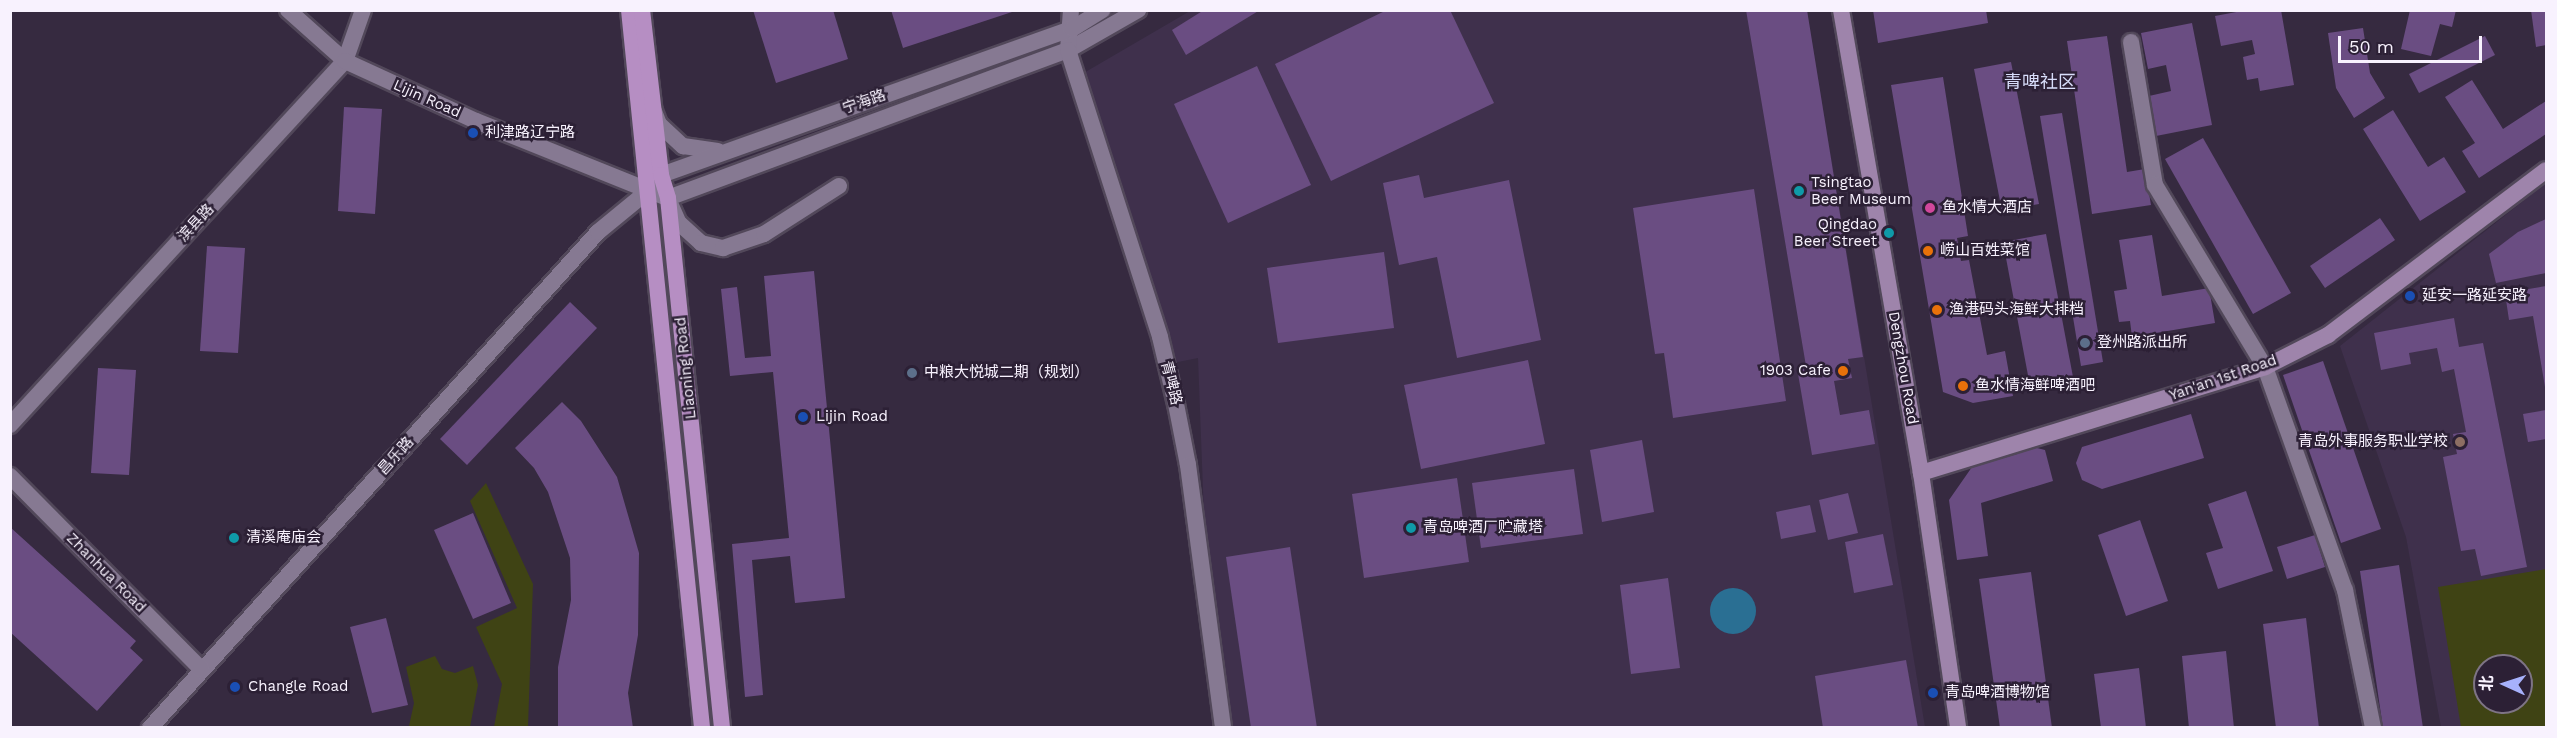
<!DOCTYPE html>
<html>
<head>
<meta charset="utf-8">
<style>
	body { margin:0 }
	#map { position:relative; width:2557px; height:738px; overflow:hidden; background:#362a40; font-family:"Work Sans","Noto Sans SC",sans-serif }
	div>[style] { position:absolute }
	.built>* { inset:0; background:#3f304c }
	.green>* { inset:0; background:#3f4314 }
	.water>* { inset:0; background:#2a6f93 }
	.round { border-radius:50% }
	.building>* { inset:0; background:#6a4d82 }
	.roads { filter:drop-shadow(2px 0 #52485a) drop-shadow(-2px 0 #52485a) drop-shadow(0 2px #52485a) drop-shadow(0 -2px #52485a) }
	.minor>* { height:16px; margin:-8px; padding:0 8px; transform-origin:8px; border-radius:8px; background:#867992 }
	.tertiary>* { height:16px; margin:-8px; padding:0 8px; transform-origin:8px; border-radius:8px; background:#867992 }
	.secondary>* { height:16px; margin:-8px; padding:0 8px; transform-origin:8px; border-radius:8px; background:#9e84ab }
	.primary>* { height:16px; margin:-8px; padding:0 8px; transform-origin:8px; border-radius:8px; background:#b68ec3 }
	.dots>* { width:16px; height:16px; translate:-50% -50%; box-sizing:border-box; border:3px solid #2c2035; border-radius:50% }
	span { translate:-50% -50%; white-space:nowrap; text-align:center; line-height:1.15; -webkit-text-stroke:5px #2c2035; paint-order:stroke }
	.street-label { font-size:15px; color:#f8f2fe }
	.poi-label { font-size:15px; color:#f8f2fe }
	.left { translate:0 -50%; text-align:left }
	.right { translate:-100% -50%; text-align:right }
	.quarter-label { font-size:18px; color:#d8ddfa }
	.frame { position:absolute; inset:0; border:12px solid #f8f2fe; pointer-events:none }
	.north { position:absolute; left:2473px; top:654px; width:60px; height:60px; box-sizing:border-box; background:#2c2035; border:2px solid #7e7485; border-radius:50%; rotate:273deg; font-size:16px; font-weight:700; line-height:24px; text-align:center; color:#f8f2fe }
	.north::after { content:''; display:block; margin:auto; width:21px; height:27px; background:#a7b1fc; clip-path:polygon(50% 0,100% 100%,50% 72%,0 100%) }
	.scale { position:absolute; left:2338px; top:36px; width:144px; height:27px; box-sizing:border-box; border:3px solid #f8f2fe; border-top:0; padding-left:8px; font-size:18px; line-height:21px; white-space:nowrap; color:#f8f2fe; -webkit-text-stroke:4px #2c2035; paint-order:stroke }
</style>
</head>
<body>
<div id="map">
	<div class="built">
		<i style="clip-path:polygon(1190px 11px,1807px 11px,1925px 727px,1212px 727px,1198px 358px,1158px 366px,1082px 74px)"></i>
		<i style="clip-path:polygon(evenodd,2546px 183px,2546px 727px,2441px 727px,2406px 537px,2340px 346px,2546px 183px,2485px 666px,2521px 666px,2521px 702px,2485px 702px,2485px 666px)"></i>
	</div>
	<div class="green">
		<i style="clip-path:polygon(486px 483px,533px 584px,528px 727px,494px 727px,502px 684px,476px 627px,517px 608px,470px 501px)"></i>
		<i style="clip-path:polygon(evenodd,2546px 569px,2546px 727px,2461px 727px,2438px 587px,2546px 569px,2485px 666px,2521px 666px,2521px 702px,2485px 702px,2485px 666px)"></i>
		<i style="clip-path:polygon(435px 656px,442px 669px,455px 673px,473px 666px,478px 685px,470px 727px,409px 726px,414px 703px,406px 667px)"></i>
	</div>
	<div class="water">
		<i class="round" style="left:1710px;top:588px;width:46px;height:46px"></i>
	</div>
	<div class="building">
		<i style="clip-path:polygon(753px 10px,833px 10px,848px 59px,776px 83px)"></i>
		<i style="clip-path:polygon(891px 10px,1015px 10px,1015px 11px,903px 48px)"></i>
		<i style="clip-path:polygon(1204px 10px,1260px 10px,1186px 55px,1172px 30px)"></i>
		<i style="clip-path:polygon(1387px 10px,1450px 10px,1494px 103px,1331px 181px,1275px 64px)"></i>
		<i style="clip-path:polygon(1746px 10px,1807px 10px,1863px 357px,1848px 359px,1852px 378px,1834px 381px,1840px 415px,1869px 410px,1875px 444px,1812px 455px,1797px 368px,1806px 366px)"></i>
		<i style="clip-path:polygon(1873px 10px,1986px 10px,1988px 23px,1878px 43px)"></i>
		<i style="clip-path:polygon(2247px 10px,2281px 10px,2294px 85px,2260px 91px,2258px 78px,2247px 80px,2243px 57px,2255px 54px,2252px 40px,2221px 46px,2215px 16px)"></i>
		<i style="clip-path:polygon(2410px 10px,2456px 10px,2452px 27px,2440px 24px,2431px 56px,2401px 49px)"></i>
		<i style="clip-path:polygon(2531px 10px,2546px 10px,2546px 45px,2536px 47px)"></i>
		<i style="clip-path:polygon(2192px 23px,2212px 125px,2156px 136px,2149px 96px,2171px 91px,2166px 65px,2148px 69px,2141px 33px)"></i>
		<i style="clip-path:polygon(2363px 28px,2370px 73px,2385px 98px,2354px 118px,2336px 88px,2328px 33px)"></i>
		<i style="clip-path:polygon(2107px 36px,2127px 172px,2145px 169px,2151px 205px,2092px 214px,2067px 41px)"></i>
		<i style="clip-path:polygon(2485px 36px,2495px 55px,2419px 93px,2409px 74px)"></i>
		<i style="clip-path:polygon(2011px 62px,2039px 204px,2002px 211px,1974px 69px)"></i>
		<i style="clip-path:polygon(1257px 66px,1311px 185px,1228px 223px,1174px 104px)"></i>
		<i style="clip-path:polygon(1943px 77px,1968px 236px,1957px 238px,1961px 261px,1969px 260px,1987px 355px,2005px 351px,2013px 396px,1973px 403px,1943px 392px,1891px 85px)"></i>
		<i style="clip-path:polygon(2472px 80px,2503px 129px,2546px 101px,2546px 134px,2479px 178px,2462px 151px,2475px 143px,2445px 97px)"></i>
		<i style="clip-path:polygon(344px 107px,382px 109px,375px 214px,338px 211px)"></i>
		<i style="clip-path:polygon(2393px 110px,2428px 167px,2444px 157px,2466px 192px,2420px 221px,2363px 129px)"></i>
		<i style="clip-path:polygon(2062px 113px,2103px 362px,2081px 366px,2040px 116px)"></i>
		<i style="clip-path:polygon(2203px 138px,2291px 293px,2253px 314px,2165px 159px)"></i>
		<i style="clip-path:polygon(1419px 175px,1424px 198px,1509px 180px,1541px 340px,1457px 358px,1437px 257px,1399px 265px,1383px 183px)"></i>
		<i style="clip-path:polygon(1754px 189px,1786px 401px,1673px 418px,1664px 353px,1655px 354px,1633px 208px)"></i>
		<i style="clip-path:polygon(2380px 218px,2395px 240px,2325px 288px,2310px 266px)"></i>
		<i style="clip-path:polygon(2546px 219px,2546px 273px,2496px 283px,2489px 254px,2518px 232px)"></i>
		<i style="clip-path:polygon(2046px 234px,2073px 377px,2030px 386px,2003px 242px)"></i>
		<i style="clip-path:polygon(2152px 235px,2162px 296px,2209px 288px,2215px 323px,2132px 337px,2130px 321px,2119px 322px,2114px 291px,2127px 289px,2119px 240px)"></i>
		<i style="clip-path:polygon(207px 246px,245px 248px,238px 353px,200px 351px)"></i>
		<i style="clip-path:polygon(1384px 252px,1394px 328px,1278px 343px,1267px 268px)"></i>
		<i style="clip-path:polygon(814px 271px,845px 598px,795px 603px,790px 556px,752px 560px,763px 695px,745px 697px,732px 544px,789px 538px,773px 372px,730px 376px,721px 289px,737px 287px,745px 358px,771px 356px,764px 276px)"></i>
		<i style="clip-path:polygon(2546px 286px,2546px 387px,2545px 387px,2533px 316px,2509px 320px,2505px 293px)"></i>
		<i style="clip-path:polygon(570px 302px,597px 328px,467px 465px,440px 439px)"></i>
		<i style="clip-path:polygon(2454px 318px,2459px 347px,2483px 343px,2527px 567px,2481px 576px,2475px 549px,2461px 551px,2443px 457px,2457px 454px,2453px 434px,2466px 432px,2454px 369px,2442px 372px,2437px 348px,2409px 353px,2411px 364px,2381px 370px,2374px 333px)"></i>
		<i style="clip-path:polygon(1528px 360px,1545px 444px,1421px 469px,1404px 385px)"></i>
		<i style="clip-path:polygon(2323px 361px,2381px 529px,2341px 543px,2283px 375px)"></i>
		<i style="clip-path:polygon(98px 368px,136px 370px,129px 475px,91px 473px)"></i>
		<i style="clip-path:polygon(562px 402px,581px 421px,617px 477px,639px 553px,638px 635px,628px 693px,633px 728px,558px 728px,558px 667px,571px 600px,570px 558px,548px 492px,534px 468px,515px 448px)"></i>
		<i style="clip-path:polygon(2546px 410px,2546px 439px,2528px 442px,2523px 414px)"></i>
		<i style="clip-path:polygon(2191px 414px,2204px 458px,2102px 489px,2082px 480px,2076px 463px,2082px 447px)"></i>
		<i style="clip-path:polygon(1642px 440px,1654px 512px,1602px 522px,1590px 450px)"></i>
		<i style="clip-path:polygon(2025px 445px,2045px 450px,2053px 481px,1981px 503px,1988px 556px,1957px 560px,1949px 500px,1972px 467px,2017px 454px)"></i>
		<i style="clip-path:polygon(1574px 469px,1583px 534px,1481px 548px,1472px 483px)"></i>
		<i style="clip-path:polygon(1457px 478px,1469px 562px,1364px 578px,1352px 494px)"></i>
		<i style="clip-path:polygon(2246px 491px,2273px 571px,2218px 589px,2206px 553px,2223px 548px,2208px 504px)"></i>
		<i style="clip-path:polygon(1848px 493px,1858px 533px,1828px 540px,1819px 500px)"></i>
		<i style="clip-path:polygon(1810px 505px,1816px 532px,1781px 539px,1776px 512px)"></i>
		<i style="clip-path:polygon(473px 513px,511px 603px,473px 619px,434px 530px)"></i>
		<i style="clip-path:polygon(2140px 520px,2168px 601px,2126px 616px,2098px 535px)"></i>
		<i style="clip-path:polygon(10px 527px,136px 641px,130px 648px,143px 660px,97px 711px,10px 632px)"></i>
		<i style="clip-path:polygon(1883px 534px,1893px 585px,1854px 593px,1845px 542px)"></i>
		<i style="clip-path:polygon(2315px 535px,2325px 567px,2287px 579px,2277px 547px)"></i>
		<i style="clip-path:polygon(1290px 547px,1317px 728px,1251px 728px,1226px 557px)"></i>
		<i style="clip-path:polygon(2399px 565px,2423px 728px,2383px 728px,2360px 571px)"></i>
		<i style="clip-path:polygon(2031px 572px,2052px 728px,2000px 728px,1979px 579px)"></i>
		<i style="clip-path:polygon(1668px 578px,1680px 668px,1631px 674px,1620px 585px)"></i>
		<i style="clip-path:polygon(386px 618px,408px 705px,372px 713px,350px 627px)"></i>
		<i style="clip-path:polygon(2306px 618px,2319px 728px,2276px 728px,2263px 624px)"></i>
		<i style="clip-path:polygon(2226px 651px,2234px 728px,2189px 728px,2182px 656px)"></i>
		<i style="clip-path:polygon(1906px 660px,1918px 728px,1823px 728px,1815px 676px)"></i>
		<i style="clip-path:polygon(2139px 668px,2146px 728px,2101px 728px,2094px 674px)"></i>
	</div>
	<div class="roads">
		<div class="minor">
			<i style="left:2131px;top:42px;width:145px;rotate:80.5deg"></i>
			<i style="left:2155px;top:185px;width:213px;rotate:58.9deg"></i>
			<i style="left:2265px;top:367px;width:237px;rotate:70.3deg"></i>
			<i style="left:2345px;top:590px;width:141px;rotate:78.5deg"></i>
			<i style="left:669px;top:201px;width:24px;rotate:66deg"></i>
			<i style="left:679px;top:223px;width:30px;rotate:42deg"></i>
			<i style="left:701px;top:243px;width:23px;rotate:13deg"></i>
			<i style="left:723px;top:248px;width:43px;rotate:-18.9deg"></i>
			<i style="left:764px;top:234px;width:89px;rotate:-32.6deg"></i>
			<i style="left:10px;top:425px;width:495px;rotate:-47.4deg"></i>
			<i style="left:345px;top:61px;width:54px;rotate:-70.6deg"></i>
			<i style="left:150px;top:728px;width:668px;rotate:-47.91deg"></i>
			<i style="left:598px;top:232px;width:65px;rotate:-39.4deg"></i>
		</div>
		<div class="tertiary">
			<i style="left:288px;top:10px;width:76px;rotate:41.8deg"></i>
			<i style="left:345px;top:61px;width:144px;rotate:24.6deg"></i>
			<i style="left:476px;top:121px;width:207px;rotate:21.9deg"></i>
			<i style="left:668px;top:198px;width:427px;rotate:-20.3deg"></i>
			<i style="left:1068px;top:50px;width:81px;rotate:-29.7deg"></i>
			<i style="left:1071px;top:10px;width:40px;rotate:94.3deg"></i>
			<i style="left:1068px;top:50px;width:301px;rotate:72.2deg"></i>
			<i style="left:1160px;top:337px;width:69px;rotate:76.6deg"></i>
			<i style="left:1176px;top:404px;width:62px;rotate:78.9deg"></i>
			<i style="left:1188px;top:465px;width:265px;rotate:82.4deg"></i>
			<i style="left:654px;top:111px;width:14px;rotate:69deg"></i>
			<i style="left:659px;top:124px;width:33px;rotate:43deg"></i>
			<i style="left:683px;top:146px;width:35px;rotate:8deg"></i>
			<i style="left:652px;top:185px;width:13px;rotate:-48deg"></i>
			<i style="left:661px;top:175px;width:436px;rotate:-19.6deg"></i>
			<i style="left:1072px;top:29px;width:36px;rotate:-32deg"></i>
			<i style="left:10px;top:476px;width:273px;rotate:45.3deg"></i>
		</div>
		<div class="secondary">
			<i style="left:1841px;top:10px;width:470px;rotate:80.2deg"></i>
			<i style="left:1921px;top:473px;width:258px;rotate:81.7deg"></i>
			<i style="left:1921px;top:473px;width:360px;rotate:-17.1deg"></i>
			<i style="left:2265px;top:367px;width:71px;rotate:-26.9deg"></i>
			<i style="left:2328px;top:335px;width:273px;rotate:-37.1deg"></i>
		</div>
		<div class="primary">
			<i style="left:629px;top:10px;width:722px;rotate:84.19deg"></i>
			<i style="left:642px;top:10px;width:166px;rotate:83.4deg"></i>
			<i style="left:661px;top:175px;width:24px;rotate:73deg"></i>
			<i style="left:668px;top:198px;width:533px;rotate:84.18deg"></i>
		</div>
	</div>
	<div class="dots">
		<i style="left:473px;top:133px;background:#1a4fb4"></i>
		<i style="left:1799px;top:191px;background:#0f9aa8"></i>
		<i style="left:1930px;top:208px;background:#d1479c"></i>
		<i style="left:1889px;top:233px;background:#0f9aa8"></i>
		<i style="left:1928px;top:251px;background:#e8710a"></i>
		<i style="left:2410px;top:296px;background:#1a4fb4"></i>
		<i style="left:1937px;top:310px;background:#e8710a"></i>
		<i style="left:2085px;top:343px;background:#5c6f8a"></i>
		<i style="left:1843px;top:371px;background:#e8710a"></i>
		<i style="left:912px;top:373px;background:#5c6f8a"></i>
		<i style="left:1963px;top:386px;background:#e8710a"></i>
		<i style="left:803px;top:417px;background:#1a4fb4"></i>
		<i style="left:2460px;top:442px;background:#8d6e63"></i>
		<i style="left:1411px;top:528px;background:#0f9aa8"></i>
		<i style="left:234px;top:538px;background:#0f9aa8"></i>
		<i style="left:235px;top:687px;background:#1a4fb4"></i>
		<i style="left:1933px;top:693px;background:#1a4fb4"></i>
	</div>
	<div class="street-label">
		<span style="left:427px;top:99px;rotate:24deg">Lijin Road</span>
		<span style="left:864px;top:102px;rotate:-19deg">宁海路</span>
		<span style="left:196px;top:223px;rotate:-47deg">滨县路</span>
		<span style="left:686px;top:368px;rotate:-96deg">Liaoning Road</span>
		<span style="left:1903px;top:368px;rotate:80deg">Dengzhou Road</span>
		<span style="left:2223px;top:378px;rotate:-19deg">Yan'an 1st Road</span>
		<span style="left:1171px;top:383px;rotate:76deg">青啤路</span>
		<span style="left:396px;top:456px;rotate:-48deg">昌乐路</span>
		<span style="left:106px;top:573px;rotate:45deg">Zhanhua Road</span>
	</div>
	<div class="poi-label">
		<span class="left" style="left:485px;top:133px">利津路辽宁路</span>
		<span class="left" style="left:1811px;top:191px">Tsingtao<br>Beer Museum</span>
		<span class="left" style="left:1942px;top:208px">鱼水情大酒店</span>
		<span class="right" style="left:1877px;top:233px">Qingdao<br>Beer Street</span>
		<span class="left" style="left:1940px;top:251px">崂山百姓菜馆</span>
		<span class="left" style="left:2422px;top:296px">延安一路延安路</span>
		<span class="left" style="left:1949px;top:310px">渔港码头海鲜大排档</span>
		<span class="left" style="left:2097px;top:343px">登州路派出所</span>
		<span class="right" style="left:1831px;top:371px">1903 Cafe</span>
		<span class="left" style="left:924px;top:373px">中粮大悦城二期（规划）</span>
		<span class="left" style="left:1975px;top:386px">鱼水情海鲜啤酒吧</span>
		<span class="left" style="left:816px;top:417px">Lijin Road</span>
		<span class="right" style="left:2448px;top:442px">青岛外事服务职业学校</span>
		<span class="left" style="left:1423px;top:528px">青岛啤酒厂贮藏塔</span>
		<span class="left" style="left:246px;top:538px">清溪庵庙会</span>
		<span class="left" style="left:248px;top:687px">Changle Road</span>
		<span class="left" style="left:1945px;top:693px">青岛啤酒博物馆</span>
	</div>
	<div class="quarter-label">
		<span style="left:2040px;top:82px">青啤社区</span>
	</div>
	<div class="frame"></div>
	<div class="north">北</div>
	<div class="scale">50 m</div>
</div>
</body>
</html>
